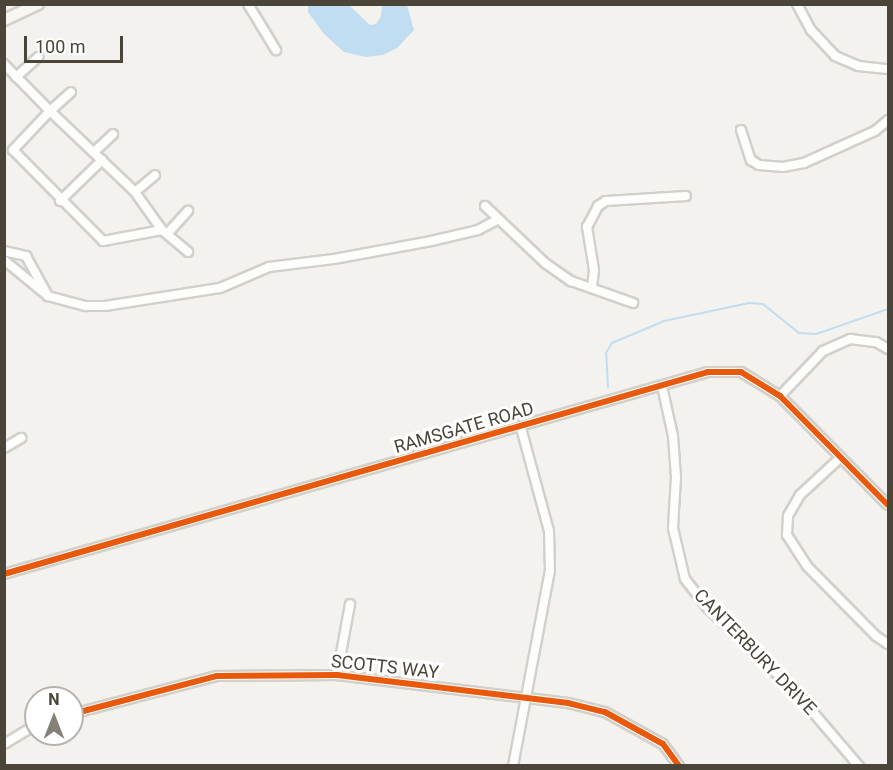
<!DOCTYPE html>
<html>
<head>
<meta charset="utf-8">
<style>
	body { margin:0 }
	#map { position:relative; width:893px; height:770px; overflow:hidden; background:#f4f2ee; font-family:Roboto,sans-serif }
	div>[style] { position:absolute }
	.water>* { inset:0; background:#c0ddf1 }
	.stream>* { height:2px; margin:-1px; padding:0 1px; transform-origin:1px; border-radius:1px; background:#c0ddf1 }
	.roads { filter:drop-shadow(2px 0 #d2d0cb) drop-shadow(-2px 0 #d2d0cb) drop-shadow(0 2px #d2d0cb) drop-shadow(0 -2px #d2d0cb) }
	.street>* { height:8px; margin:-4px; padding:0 4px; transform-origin:4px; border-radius:4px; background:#fdfdfc }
	.secondary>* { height:10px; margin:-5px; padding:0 5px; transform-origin:5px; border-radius:5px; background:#f7f6f1 }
	.cycleway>* { height:6px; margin:-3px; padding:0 3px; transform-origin:3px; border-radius:3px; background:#e8590c }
	span { translate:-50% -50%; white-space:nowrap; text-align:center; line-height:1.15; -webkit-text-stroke:6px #fff; paint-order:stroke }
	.street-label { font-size:18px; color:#4b4439 }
	.frame { position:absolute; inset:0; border:6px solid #4b4439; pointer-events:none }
	.north { position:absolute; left:24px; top:686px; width:60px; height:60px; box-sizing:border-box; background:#fff; border:2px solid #b7b4b0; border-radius:50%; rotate:0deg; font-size:16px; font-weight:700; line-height:24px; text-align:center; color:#4b4439 }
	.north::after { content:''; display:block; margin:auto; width:21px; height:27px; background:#868178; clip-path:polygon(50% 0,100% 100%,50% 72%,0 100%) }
	.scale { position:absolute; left:24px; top:36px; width:99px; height:27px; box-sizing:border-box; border:3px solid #4b4439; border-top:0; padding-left:8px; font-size:18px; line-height:21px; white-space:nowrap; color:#4b4439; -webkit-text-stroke:4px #fff; paint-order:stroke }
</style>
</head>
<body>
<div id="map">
	<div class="water">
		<i style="clip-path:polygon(308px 5px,349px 5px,370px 25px,376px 24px,381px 16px,382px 5px,407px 5px,414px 30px,397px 48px,383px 55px,366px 57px,344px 52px,324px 34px,308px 12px)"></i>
	</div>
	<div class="stream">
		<i style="left:608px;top:387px;width:34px;rotate:-93deg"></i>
		<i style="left:606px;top:353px;width:12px;rotate:-59deg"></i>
		<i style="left:612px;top:343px;width:56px;rotate:-22.9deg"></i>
		<i style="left:664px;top:321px;width:87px;rotate:-12deg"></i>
		<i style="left:749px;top:303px;width:14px;rotate:4deg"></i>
		<i style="left:763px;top:304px;width:46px;rotate:38.9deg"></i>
		<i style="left:799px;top:333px;width:17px;rotate:3deg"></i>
		<i style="left:816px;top:334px;width:76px;rotate:-19.1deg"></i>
	</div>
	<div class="roads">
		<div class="street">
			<i style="left:248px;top:4px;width:54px;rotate:58.7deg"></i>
			<i style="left:797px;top:4px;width:30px;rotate:62deg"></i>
			<i style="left:811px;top:30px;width:35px;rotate:47deg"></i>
			<i style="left:835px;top:56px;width:25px;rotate:23deg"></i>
			<i style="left:858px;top:66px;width:30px;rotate:6deg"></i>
			<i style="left:4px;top:64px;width:66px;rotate:45.6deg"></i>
			<i style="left:50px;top:111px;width:117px;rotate:43.6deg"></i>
			<i style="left:135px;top:192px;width:47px;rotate:54.6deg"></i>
			<i style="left:162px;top:230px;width:60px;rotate:169.4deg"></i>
			<i style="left:103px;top:241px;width:128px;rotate:-134.7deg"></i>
			<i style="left:13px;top:150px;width:54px;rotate:-46.5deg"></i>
			<i style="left:50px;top:111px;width:28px;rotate:-42deg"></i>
			<i style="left:16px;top:77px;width:30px;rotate:-42deg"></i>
			<i style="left:741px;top:130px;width:32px;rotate:72deg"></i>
			<i style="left:751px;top:160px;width:9px;rotate:32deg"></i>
			<i style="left:759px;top:165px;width:24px;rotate:5deg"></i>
			<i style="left:783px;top:167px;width:21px;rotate:-11deg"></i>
			<i style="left:804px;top:163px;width:78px;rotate:-24.3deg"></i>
			<i style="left:875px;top:131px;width:17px;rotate:-40deg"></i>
			<i style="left:94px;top:152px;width:26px;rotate:-43deg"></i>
			<i style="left:135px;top:192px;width:26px;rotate:-40deg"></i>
			<i style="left:60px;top:201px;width:59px;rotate:-44.3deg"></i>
			<i style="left:485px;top:206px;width:83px;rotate:43.5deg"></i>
			<i style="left:545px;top:263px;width:32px;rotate:35deg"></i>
			<i style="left:571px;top:281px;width:66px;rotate:19.5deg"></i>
			<i style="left:162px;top:230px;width:34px;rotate:40deg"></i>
			<i style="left:168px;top:233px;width:30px;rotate:-48deg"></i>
			<i style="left:4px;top:251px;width:23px;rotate:13deg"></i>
			<i style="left:26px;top:256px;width:46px;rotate:61.2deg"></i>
			<i style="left:4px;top:260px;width:57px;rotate:39.3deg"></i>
			<i style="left:48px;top:296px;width:39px;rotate:15deg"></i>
			<i style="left:86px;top:306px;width:19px"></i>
			<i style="left:105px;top:306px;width:116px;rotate:-8.9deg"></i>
			<i style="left:220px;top:288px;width:53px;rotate:-23.2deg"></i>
			<i style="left:269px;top:267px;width:65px;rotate:-7deg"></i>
			<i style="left:334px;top:259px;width:99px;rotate:-10.5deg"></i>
			<i style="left:431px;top:241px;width:48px;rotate:-13.2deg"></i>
			<i style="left:478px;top:230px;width:21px;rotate:-28deg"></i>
			<i style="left:592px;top:287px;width:17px;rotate:-83deg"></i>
			<i style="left:594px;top:270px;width:44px;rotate:-99.2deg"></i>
			<i style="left:587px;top:227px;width:24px;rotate:-62deg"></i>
			<i style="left:598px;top:206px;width:9px;rotate:-32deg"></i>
			<i style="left:606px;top:201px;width:80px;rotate:-3.6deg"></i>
			<i style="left:662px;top:386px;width:51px;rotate:77.6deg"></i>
			<i style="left:673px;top:436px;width:41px;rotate:85.8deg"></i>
			<i style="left:676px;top:477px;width:51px;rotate:93.4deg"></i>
			<i style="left:673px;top:528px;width:52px;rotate:76.8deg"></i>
			<i style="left:685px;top:579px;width:36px;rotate:52deg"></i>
			<i style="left:707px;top:607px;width:120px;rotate:43.7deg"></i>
			<i style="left:794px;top:690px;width:100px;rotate:49.5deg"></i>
			<i style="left:780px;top:396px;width:62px;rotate:-46.3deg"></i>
			<i style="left:823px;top:351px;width:30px;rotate:-24deg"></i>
			<i style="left:850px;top:339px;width:26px;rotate:7deg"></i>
			<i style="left:876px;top:342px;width:14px;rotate:30deg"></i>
			<i style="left:4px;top:448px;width:20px;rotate:-30deg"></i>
			<i style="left:840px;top:458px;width:54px;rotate:137.2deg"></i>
			<i style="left:800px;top:495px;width:24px;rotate:120deg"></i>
			<i style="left:788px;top:516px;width:19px;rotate:93deg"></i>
			<i style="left:787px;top:535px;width:37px;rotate:57deg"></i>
			<i style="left:807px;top:566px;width:98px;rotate:45.4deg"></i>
			<i style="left:876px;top:636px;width:14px;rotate:34deg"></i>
			<i style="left:4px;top:574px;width:732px;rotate:-16.01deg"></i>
			<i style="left:708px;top:372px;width:33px"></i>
			<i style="left:741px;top:372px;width:46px;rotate:31.6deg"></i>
			<i style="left:780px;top:396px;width:153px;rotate:45.3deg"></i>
			<i style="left:337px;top:675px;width:72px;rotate:-79.6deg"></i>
			<i style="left:72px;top:714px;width:150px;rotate:-14.7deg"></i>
			<i style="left:217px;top:676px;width:120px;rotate:-0.5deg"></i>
			<i style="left:337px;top:675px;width:233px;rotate:6.9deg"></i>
			<i style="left:568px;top:703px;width:38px;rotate:14deg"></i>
			<i style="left:605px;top:712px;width:66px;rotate:28.9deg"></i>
			<i style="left:663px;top:744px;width:27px;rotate:54deg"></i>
			<i style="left:4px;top:744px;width:37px;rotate:-31deg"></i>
			<i style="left:513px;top:766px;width:198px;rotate:-79.3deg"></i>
			<i style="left:550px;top:571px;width:40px;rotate:-91.4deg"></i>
			<i style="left:549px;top:531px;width:107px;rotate:-105.2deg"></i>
		</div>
		<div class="secondary">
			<i style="left:4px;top:20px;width:38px;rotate:-25deg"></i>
		</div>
	</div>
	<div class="cycleway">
		<i style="left:4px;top:574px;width:732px;rotate:-16.01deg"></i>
		<i style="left:708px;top:372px;width:33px"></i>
		<i style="left:741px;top:372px;width:46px;rotate:31.6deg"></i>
		<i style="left:780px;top:396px;width:153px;rotate:45.3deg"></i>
		<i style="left:72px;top:714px;width:150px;rotate:-14.7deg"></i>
		<i style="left:217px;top:676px;width:120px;rotate:-0.5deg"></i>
		<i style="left:337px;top:675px;width:233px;rotate:6.9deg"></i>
		<i style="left:568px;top:703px;width:38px;rotate:14deg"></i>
		<i style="left:605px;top:712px;width:66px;rotate:28.9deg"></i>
		<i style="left:663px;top:744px;width:27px;rotate:54deg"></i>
	</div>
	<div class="street-label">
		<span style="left:464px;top:428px;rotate:-16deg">RAMSGATE ROAD</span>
		<span style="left:755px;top:652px;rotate:46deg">CANTERBURY DRIVE</span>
		<span style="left:385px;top:667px;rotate:6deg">SCOTTS WAY</span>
	</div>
	<div class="frame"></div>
	<div class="north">N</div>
	<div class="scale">100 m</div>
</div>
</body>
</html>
